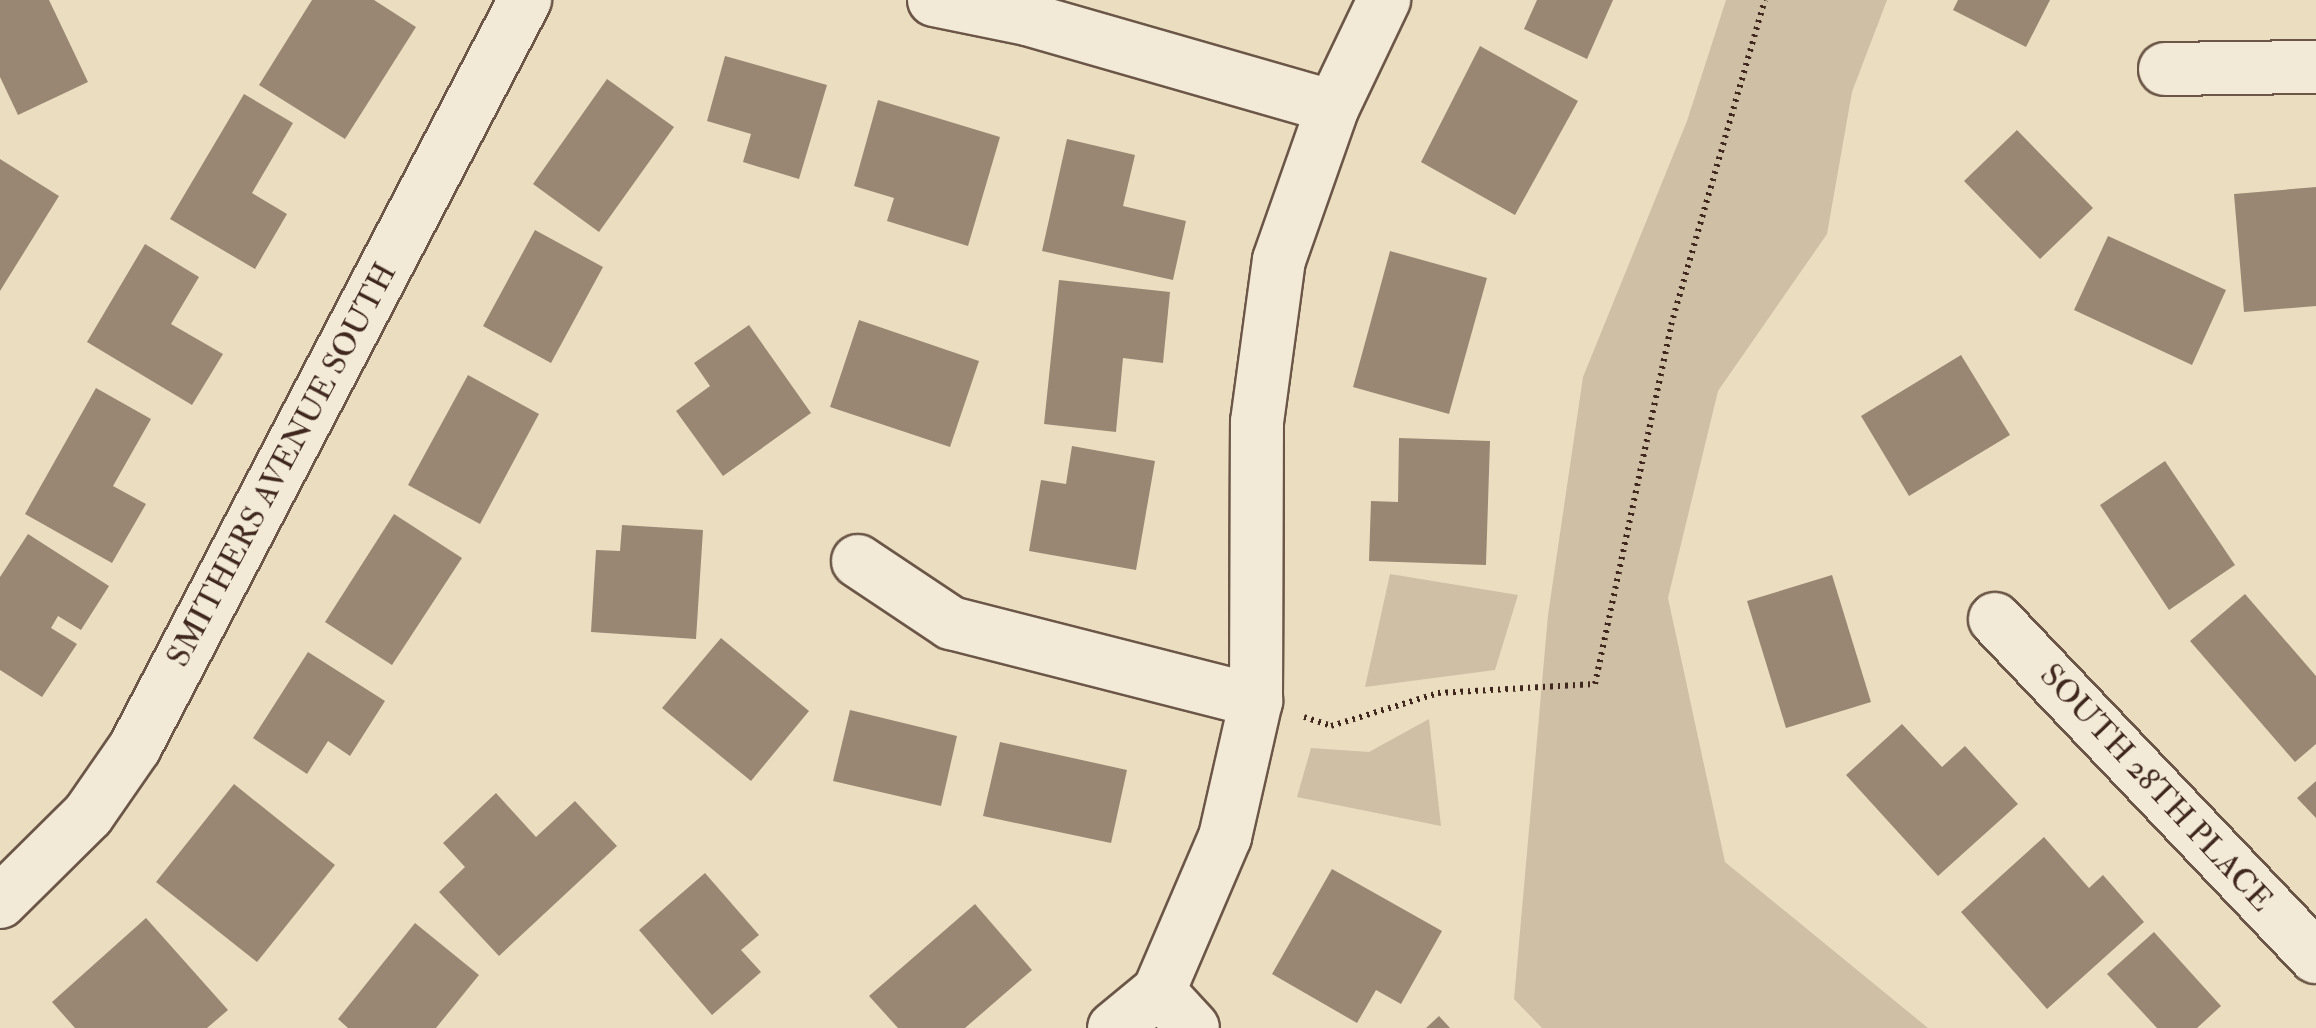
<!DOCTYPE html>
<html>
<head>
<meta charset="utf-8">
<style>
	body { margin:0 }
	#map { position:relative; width:2316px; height:1028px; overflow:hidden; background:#ebdec0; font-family:"IM FELL Double Pica",serif }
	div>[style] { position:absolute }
	.green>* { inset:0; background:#cebfa5 }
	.building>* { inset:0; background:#998773 }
	.path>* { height:6px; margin-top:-3px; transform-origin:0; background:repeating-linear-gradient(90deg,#40281f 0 2.5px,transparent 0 7.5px) }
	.roads { filter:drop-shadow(2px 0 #6b5647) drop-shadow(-2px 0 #6b5647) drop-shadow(0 2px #6b5647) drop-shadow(0 -2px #6b5647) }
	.street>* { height:52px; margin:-26px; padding:0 26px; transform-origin:26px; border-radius:26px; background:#f2ead6 }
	span { translate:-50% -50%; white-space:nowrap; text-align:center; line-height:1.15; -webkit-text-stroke:10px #f2ead6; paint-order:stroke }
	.street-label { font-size:32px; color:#40281f }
</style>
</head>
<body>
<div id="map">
	<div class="green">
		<i style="clip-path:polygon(1726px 0,1887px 0,1852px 92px,1827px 234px,1718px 391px,1668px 598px,1725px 862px,1928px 1028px,1542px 1028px,1514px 999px,1548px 615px,1583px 377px,1687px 121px)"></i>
		<i style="clip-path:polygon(1390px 574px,1518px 595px,1495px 670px,1365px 687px)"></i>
		<i style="clip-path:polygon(1429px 719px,1441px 826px,1297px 797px,1311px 748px,1369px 752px)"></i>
	</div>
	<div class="building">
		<i style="clip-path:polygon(0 0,49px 0,88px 82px,18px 115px,0 77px)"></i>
		<i style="clip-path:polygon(312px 0,374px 0,416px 27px,345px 139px,259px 85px)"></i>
		<i style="clip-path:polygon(1537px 0,1613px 0,1587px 59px,1524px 29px)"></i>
		<i style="clip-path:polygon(1958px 0,2050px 0,2026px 47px,1953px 10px)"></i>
		<i style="clip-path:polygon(1480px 46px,1578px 101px,1515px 215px,1421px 162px)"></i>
		<i style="clip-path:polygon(725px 56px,827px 85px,799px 179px,743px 162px,751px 134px,707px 121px)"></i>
		<i style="clip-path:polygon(607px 79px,674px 127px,599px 232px,533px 184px)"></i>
		<i style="clip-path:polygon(244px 94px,293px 123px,252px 193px,287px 214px,255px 269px,170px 219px)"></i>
		<i style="clip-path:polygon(878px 100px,1000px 137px,968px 246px,887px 221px,894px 198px,854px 186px)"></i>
		<i style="clip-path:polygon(2017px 130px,2093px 208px,2040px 259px,1964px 181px)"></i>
		<i style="clip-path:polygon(1067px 139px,1135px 155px,1123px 206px,1186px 221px,1173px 280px,1042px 251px)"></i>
		<i style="clip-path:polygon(0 159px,59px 196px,0 291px)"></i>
		<i style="clip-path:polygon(2316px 187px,2316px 306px,2244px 312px,2234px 194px)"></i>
		<i style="clip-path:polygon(535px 230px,603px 267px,551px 363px,483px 326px)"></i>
		<i style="clip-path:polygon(2108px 236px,2226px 290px,2192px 365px,2074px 310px)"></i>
		<i style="clip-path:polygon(145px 244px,199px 277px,171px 324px,223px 354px,192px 405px,87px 342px)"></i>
		<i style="clip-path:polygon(1390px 251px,1487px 278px,1449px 414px,1353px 387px)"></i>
		<i style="clip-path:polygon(1059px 280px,1170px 292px,1163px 363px,1123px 358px,1116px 432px,1044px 424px)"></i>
		<i style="clip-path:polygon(859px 320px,979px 361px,950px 447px,830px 407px)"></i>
		<i style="clip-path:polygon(749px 325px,811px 413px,723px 476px,676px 411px,710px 386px,694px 363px)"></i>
		<i style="clip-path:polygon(1961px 355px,2010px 435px,1909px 496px,1861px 416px)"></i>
		<i style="clip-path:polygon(468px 375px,539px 414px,480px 524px,408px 485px)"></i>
		<i style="clip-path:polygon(96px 388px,151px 419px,113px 486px,146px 504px,112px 563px,25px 514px)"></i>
		<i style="clip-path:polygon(1399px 438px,1490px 441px,1486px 565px,1369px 561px,1371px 501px,1398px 502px)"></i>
		<i style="clip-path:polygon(1072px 446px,1155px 461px,1136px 570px,1029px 551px,1041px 480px,1066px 484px)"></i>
		<i style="clip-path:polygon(2165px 461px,2235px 565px,2169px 610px,2100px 505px)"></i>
		<i style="clip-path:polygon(394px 514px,462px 558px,392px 665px,325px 622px)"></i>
		<i style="clip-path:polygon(622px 525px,703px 530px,696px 639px,591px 632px,596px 550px,620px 551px)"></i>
		<i style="clip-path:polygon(28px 534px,109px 586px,81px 630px,58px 616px,51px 628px,77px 644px,42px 697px,0 670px,0 577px)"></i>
		<i style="clip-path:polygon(1832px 575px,1871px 702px,1786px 728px,1747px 601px)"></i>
		<i style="clip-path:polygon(2245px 594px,2316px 676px,2316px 744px,2295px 762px,2190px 641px)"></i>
		<i style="clip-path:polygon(721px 638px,809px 711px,751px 781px,662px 708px)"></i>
		<i style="clip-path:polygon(308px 652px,385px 701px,350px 756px,328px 741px,307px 774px,253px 738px)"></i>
		<i style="clip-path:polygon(850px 710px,957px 736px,941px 806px,833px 781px)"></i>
		<i style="clip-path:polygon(1902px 724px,1942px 767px,1965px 746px,2018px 804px,1938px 876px,1846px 775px)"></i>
		<i style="clip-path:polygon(1000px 742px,1127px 770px,1111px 843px,983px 816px)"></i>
		<i style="clip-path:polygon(2316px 781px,2316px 818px,2297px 798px)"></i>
		<i style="clip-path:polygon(234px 784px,335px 865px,257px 962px,156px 882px)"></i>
		<i style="clip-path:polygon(496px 793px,536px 837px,575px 801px,617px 846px,499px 956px,439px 892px,465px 867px,443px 843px)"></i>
		<i style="clip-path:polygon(2044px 837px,2089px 888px,2103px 875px,2144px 922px,2047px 1009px,1961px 912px)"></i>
		<i style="clip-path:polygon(1332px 869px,1442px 931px,1401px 1004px,1376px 990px,1357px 1023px,1272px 974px)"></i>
		<i style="clip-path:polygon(705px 873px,759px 935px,741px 950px,761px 972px,712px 1015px,639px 930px)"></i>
		<i style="clip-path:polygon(975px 904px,1032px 970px,965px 1028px,898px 1028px,869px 996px)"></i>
		<i style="clip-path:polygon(146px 918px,228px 1010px,207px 1028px,75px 1028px,52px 1002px)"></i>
		<i style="clip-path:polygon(415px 923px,479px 975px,436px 1028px,348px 1028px,338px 1019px)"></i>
		<i style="clip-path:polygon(2154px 932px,2221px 1006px,2197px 1028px,2157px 1028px,2107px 974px)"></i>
		<i style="clip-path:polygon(1439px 1016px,1450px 1028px,1426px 1028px)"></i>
	</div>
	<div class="path">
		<i style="left:1304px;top:717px;width:28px;rotate:18deg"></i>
		<i style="left:1331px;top:726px;width:112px;rotate:-17.1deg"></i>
		<i style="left:1438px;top:693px;width:157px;rotate:-3.3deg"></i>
		<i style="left:1595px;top:684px;width:367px;rotate:-78deg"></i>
		<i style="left:1671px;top:325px;width:338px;rotate:-73.9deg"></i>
	</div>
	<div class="roads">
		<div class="street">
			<i style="left:934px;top:0;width:95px;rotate:11.5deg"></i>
			<i style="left:1027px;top:19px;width:318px;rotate:16deg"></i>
			<i style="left:2165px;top:69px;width:151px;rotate:-0.8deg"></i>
			<i style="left:858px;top:561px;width:112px;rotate:33.7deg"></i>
			<i style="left:951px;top:623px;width:315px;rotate:14.3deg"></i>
			<i style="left:1995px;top:619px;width:466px;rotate:46.5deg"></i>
			<i style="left:0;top:902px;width:124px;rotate:-44.7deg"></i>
			<i style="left:88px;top:815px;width:83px;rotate:-55.3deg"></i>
			<i style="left:135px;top:747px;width:843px;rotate:-62.43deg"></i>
			<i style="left:1159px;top:991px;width:50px;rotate:47.4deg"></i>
			<i style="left:1114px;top:1028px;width:58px;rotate:-39.4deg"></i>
			<i style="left:1159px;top:991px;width:168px;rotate:-66.8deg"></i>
			<i style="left:1225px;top:837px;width:139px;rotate:-77.2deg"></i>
			<i style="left:1256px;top:701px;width:279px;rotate:-89.8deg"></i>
			<i style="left:1257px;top:422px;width:163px;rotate:-82.3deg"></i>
			<i style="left:1279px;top:260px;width:162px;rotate:-70.6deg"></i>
			<i style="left:1333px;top:107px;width:119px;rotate:-64.5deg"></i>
		</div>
	</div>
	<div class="street-label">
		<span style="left:282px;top:465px;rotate:-62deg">SMITHERS AVENUE SOUTH</span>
		<span style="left:2156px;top:788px;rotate:47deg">SOUTH 28TH PLACE</span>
	</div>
</div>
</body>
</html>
